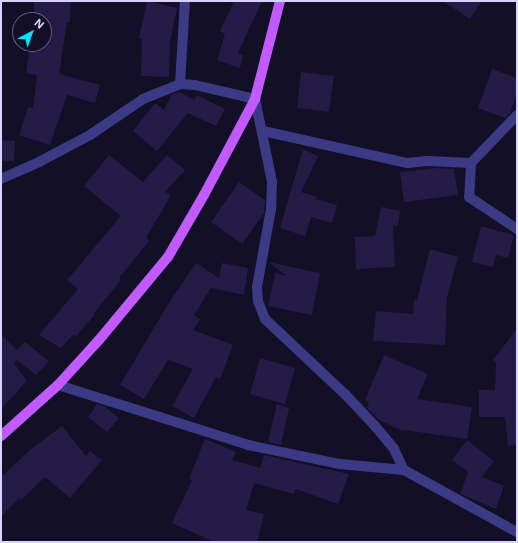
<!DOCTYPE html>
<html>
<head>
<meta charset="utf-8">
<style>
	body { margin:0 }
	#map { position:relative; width:518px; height:543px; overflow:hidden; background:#130f26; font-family:Inter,sans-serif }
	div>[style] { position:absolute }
	.building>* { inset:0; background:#241b47 }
	.minor>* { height:10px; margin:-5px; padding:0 5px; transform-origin:5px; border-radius:5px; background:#3d3a85 }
	.primary>* { height:10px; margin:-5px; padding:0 5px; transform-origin:5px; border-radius:5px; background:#c25bff }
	span { translate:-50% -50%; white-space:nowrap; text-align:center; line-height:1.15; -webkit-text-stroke:3px #130f26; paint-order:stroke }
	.frame { position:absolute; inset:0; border:2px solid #d9d4ff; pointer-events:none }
	.north { position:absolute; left:12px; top:12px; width:40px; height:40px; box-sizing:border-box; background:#130f26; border:1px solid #625e7d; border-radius:50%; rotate:41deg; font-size:11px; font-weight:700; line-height:16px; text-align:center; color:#d9d4ff }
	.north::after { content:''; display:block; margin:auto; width:14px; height:18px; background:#00e5ff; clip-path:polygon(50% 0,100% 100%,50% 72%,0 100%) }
</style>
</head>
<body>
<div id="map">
	<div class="building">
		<i style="clip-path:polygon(34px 1px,71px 1px,70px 22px,67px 22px,59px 74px,100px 85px,95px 103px,67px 95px,50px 145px,19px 135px,28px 107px,33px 108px,37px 75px,26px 73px,30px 44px,44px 44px,44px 20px,34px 20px)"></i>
		<i style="clip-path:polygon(147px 1px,177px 8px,170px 42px,169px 77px,141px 76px,142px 39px,139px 38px)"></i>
		<i style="clip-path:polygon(234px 1px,262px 1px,238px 53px,243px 55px,240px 68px,217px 60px,225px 34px,220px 31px)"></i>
		<i style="clip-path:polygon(443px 1px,482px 1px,470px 19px)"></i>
		<i style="clip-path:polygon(492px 69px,517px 78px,517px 94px,510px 113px,505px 118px,478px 108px)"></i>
		<i style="clip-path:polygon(301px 72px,334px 76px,329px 112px,297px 108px)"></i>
		<i style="clip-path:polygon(179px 92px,194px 100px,197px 95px,225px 109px,216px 126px,188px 113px,157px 151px,133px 131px,155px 103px,164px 110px,172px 94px)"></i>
		<i style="clip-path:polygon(1px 140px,15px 141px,14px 161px,1px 161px)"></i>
		<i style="clip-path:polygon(303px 149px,318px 156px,301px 192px,317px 197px,316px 199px,337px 205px,332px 223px,311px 217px,305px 236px,280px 228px)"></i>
		<i style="clip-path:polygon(109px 155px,143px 182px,167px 155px,185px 170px,165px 192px,171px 195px,146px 238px,149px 241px,119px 278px,121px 280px,94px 313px,95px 314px,76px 336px,74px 334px,61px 348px,39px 335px,78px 289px,67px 280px,121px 216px,84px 186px)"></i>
		<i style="clip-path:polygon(436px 168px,454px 169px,458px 195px,404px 202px,400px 172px)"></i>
		<i style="clip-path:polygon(239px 182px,265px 200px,264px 213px,242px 244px,211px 222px)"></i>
		<i style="clip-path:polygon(381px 207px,400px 211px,398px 226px,393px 225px,395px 267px,356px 269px,355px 237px,375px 236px)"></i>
		<i style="clip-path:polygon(481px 226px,514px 235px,508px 258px,496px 255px,493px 267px,472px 262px)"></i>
		<i style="clip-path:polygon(430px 249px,458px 257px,447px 297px,445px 345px,373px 341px,376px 311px,413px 314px,414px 300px,417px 300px)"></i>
		<i style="clip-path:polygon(268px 262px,320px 273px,312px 315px,268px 306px,275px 273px,287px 276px)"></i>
		<i style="clip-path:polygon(196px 263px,219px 278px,222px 263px,248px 268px,244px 295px,211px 288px,194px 315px,200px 319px,193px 330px,233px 345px,220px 379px,216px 377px,194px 418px,172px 406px,193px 369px,168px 360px,144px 399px,120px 385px,170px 301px)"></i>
		<i style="clip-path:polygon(517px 329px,517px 445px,508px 446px,505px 417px,479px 417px,479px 390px,495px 390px,496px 362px,493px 360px)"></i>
		<i style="clip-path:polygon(1px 335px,17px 350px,25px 342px,49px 361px,36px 375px,17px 360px,14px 363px,27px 381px,1px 409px)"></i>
		<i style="clip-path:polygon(384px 355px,428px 374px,417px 399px,472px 407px,467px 439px,404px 430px,403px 431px,379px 420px,367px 408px,369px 402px,365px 400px)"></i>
		<i style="clip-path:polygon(260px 358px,295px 368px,285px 404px,250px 394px)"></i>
		<i style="clip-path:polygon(97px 404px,105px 407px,119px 418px,107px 432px,88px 417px)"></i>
		<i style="clip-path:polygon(277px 404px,289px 408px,281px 445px,268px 442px)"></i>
		<i style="clip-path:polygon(62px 426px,86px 456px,90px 451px,102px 460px,70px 498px,45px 477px,21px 500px,19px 498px,1px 517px,1px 477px,30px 450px)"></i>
		<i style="clip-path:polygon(205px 439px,236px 452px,232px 460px,260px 468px,264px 455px,349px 474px,338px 504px,296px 489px,294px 494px,254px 483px,246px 510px,264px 514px,257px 542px,214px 542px,172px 523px,192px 480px,189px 479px)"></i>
		<i style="clip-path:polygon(467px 440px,494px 461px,482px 477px,504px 486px,496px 509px,460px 494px,468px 472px,452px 460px)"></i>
	</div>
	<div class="minor">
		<i style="left:180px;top:84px;width:83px;rotate:-86.6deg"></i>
		<i style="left:263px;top:131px;width:148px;rotate:12.5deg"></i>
		<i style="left:407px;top:163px;width:20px;rotate:-6deg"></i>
		<i style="left:427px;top:161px;width:44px;rotate:2.6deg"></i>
		<i style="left:471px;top:163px;width:34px;rotate:93deg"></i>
		<i style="left:469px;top:197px;width:58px;rotate:33.7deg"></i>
		<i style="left:471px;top:163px;width:66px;rotate:-46.2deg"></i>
		<i style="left:1px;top:179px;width:42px;rotate:-24.1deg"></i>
		<i style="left:39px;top:162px;width:58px;rotate:-27.9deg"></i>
		<i style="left:90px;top:135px;width:64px;rotate:-34.2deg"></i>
		<i style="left:143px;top:99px;width:40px;rotate:-22deg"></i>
		<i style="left:180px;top:84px;width:15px;rotate:4deg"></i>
		<i style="left:195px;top:85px;width:62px;rotate:13.1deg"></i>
		<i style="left:255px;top:99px;width:85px;rotate:78.4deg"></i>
		<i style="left:272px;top:182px;width:27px;rotate:92deg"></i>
		<i style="left:271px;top:209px;width:79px;rotate:100.2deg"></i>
		<i style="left:257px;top:287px;width:14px;rotate:86deg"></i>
		<i style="left:258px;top:301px;width:19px;rotate:69deg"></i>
		<i style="left:265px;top:319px;width:110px;rotate:43.2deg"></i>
		<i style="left:345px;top:394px;width:44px;rotate:46.8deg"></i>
		<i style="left:375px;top:426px;width:30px;rotate:50deg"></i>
		<i style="left:394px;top:449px;width:23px;rotate:65deg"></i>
		<i style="left:58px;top:385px;width:199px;rotate:17.5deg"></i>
		<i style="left:248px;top:445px;width:94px;rotate:11.7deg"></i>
		<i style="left:340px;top:464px;width:64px;rotate:5.4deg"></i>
		<i style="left:404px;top:470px;width:129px;rotate:28.8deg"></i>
	</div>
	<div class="primary">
		<i style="left:1px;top:436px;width:76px;rotate:-41.8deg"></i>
		<i style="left:58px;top:385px;width:61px;rotate:-47.7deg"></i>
		<i style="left:99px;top:340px;width:108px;rotate:-50.3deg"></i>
		<i style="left:168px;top:257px;width:72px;rotate:-59.9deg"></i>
		<i style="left:204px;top:195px;width:109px;rotate:-62deg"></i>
		<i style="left:255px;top:99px;width:101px;rotate:-75.7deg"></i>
	</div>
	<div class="frame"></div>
	<div class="north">N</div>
</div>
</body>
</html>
